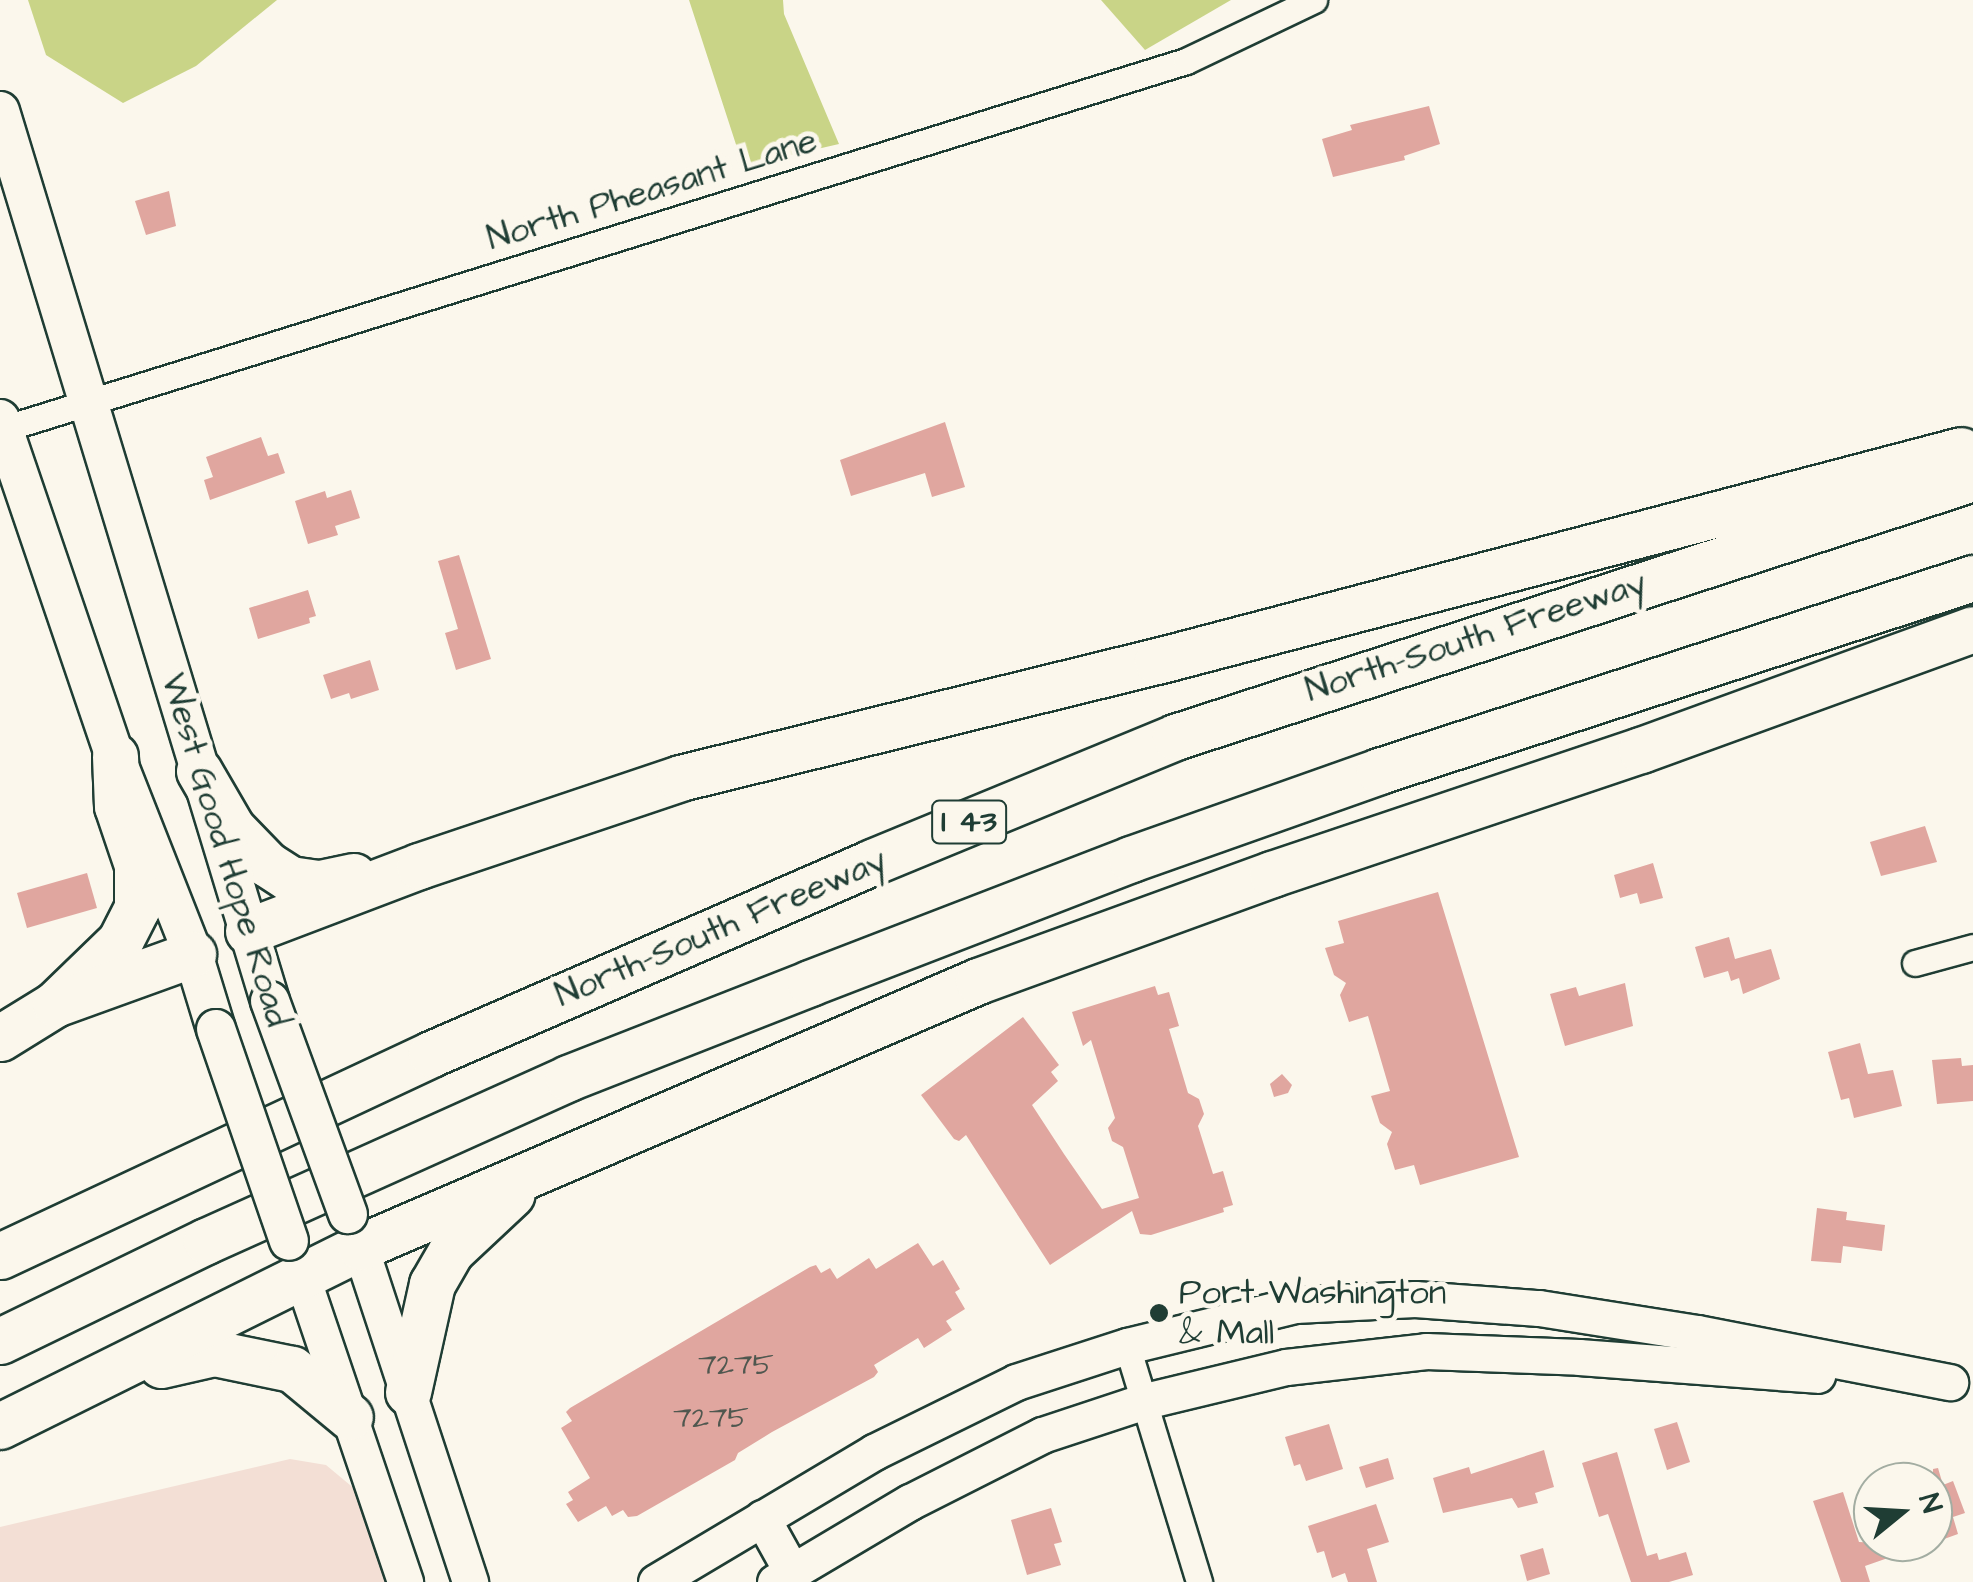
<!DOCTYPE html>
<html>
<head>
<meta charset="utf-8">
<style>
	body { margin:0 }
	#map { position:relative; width:1973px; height:1582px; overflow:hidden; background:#fbf7ec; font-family:"Architects Daughter",sans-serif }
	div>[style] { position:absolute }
	.built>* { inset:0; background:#f3dfd5 }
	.green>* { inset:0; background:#c9d487 }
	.building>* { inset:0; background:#e0a69f }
	.roads { filter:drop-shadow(2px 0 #1f3d34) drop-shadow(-2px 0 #1f3d34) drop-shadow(0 2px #1f3d34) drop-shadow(0 -2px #1f3d34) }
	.minor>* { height:25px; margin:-12.5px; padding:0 12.5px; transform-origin:12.5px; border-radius:12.5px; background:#fbf7ec }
	.secondary>* { height:35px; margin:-17.5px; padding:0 17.5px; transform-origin:17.5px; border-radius:17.5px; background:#fbf7ec }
	.primary>* { height:38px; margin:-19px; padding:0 19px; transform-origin:19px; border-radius:19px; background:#fbf7ec }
	.motorway>* { height:45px; margin:-22.5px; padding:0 22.5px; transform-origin:22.5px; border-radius:22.5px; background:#fbf7ec }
	.bridges { filter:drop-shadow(2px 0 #1f3d34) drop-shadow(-2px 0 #1f3d34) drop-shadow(0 2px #1f3d34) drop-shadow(0 -2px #1f3d34) }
	.primary-bridge>* { height:38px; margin:-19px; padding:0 19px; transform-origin:19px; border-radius:19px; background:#fbf7ec }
	.dots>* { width:28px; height:28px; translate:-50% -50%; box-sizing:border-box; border:5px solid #fbf7ec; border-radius:50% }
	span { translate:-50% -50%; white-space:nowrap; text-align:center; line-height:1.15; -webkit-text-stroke:10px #fbf7ec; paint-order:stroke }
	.number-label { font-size:30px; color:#4f574f }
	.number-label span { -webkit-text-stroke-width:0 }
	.shield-label span { padding:2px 8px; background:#fbf7ec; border:2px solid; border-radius:8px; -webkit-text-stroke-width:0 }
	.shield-label { font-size:32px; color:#1f3d34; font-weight:700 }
	.street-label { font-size:35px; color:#1f3d34 }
	.poi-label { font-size:35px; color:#1f3d34 }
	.left { translate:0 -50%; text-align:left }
	.north { position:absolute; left:1853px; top:1462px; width:100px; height:100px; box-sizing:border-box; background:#fbf7ec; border:2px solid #a3ada2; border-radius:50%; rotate:72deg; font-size:28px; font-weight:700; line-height:40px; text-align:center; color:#1f3d34 }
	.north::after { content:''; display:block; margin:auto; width:35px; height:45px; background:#1f3d34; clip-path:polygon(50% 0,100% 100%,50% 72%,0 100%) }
</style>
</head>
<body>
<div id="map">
	<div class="built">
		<i style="clip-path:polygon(290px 1459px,326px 1465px,356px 1490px,386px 1582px,0 1582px,0 1527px)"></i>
	</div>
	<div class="green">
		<i style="clip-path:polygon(28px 0,277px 0,196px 66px,123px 103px,46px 55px)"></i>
		<i style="clip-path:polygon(689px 0,783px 0,784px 14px,839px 144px,743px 166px)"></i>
		<i style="clip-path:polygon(1101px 0,1231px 0,1145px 50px)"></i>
	</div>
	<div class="building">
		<i style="clip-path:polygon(1429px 106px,1440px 144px,1404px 156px,1405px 160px,1333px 177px,1322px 139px,1352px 130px,1350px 125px)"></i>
		<i style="clip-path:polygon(169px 191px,176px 226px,146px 235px,135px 201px)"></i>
		<i style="clip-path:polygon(945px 422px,965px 487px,932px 497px,925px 473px,851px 496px,840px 460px)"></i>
		<i style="clip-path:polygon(261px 437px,268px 456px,278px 453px,285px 473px,210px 500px,204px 480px,213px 477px,206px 457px)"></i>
		<i style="clip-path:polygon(351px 490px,360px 518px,335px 526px,338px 535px,308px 544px,295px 501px,325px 491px,327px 498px)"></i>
		<i style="clip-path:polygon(459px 555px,491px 659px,456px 670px,445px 633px,458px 629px,438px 561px)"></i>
		<i style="clip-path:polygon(308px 590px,316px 616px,309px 618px,310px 623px,258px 639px,249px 608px)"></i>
		<i style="clip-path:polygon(370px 660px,379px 690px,351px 699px,349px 693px,331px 699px,323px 675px)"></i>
		<i style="clip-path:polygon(1925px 826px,1937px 862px,1881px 876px,1870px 842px)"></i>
		<i style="clip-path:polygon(1653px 863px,1663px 898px,1640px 904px,1637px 893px,1620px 898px,1614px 875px)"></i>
		<i style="clip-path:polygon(87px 873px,97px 908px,27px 928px,17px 893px)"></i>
		<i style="clip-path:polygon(1438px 892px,1519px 1157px,1420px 1185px,1414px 1165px,1395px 1170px,1387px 1144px,1392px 1132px,1380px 1123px,1371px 1096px,1390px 1091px,1368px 1016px,1349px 1022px,1340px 995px,1346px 983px,1334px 975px,1325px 948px,1344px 943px,1338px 921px)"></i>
		<i style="clip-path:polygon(1729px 937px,1735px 959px,1771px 949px,1780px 979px,1743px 994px,1739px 978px,1731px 981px,1728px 971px,1704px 978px,1695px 947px)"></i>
		<i style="clip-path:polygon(1625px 983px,1633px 1026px,1565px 1046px,1550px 994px,1576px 987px,1579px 996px)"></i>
		<i style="clip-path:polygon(1155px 986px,1158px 995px,1169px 992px,1179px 1026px,1169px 1029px,1188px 1093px,1199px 1099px,1204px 1114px,1198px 1126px,1213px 1174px,1223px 1171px,1233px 1205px,1223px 1208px,1224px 1212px,1151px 1235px,1140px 1234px,1132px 1211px,1050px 1265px,966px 1135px,959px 1141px,954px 1139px,921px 1095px,1023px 1017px,1059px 1065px,1051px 1072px,1058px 1081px,1032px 1105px,1064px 1154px,1102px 1209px,1139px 1198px,1123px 1147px,1112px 1141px,1108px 1128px,1115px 1118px,1091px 1040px,1083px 1046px,1072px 1012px)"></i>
		<i style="clip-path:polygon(1860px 1043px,1868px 1074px,1893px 1070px,1902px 1106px,1854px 1118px,1849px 1098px,1841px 1100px,1828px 1052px)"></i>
		<i style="clip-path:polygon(1961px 1058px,1962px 1066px,1973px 1065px,1973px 1101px,1937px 1104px,1932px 1060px)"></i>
		<i style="clip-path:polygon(1282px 1074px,1292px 1085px,1288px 1093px,1274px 1097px,1270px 1084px)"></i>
		<i style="clip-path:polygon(1817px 1208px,1847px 1212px,1846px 1220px,1885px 1225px,1882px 1251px,1843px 1246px,1841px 1263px,1811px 1261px)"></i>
		<i style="clip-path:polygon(918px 1243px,933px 1266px,943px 1260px,960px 1289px,955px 1292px,965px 1309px,946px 1321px,952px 1330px,924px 1348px,918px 1338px,874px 1365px,878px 1372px,874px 1377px,772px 1432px,738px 1453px,735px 1460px,637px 1516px,628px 1517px,623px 1510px,612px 1516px,606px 1506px,578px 1522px,566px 1504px,573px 1500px,568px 1492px,590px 1478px,561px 1428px,572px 1421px,566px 1412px,570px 1408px,810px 1267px,816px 1265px,821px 1273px,830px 1268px,837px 1279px,869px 1258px,876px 1269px)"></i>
		<i style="clip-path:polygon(1677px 1422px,1690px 1462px,1667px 1470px,1654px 1429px)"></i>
		<i style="clip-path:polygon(1329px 1424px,1343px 1469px,1306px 1481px,1300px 1464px,1294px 1466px,1285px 1437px)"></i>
		<i style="clip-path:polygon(1544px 1450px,1554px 1487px,1535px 1493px,1538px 1503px,1518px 1508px,1512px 1498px,1443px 1513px,1433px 1478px,1469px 1467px,1471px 1474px)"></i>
		<i style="clip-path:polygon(1617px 1452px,1647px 1556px,1657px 1553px,1659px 1560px,1686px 1552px,1693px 1575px,1669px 1582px,1631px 1582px,1608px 1514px,1599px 1517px,1582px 1463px)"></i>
		<i style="clip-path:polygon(1388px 1458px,1394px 1479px,1366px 1488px,1359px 1467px)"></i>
		<i style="clip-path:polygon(1938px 1468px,1943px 1485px,1953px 1481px,1965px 1513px,1953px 1517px,1958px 1534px,1933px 1543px,1933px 1469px)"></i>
		<i style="clip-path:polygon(1843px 1492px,1859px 1542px,1925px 1545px,1865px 1566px,1870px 1582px,1841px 1582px,1813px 1501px)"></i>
		<i style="clip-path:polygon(1376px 1504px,1389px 1542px,1367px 1549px,1377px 1582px,1348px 1582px,1345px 1573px,1332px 1578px,1324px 1551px,1317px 1553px,1308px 1526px)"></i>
		<i style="clip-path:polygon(1051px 1508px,1062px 1542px,1054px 1544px,1061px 1565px,1027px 1575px,1011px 1520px)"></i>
		<i style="clip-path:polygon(1543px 1548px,1550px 1574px,1527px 1581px,1520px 1555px)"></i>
	</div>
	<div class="roads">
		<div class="minor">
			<i style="left:3px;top:429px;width:1239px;rotate:-17.28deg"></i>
			<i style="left:1186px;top:61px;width:142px;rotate:-25.5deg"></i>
			<i style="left:1915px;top:963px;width:60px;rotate:-15.4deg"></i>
			<i style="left:1127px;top:1346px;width:247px;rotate:73deg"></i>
		</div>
		<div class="secondary">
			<i style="left:360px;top:1247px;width:353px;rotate:71.8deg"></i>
			<i style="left:302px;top:1277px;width:322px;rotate:71.3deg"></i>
			<i style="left:762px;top:1518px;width:62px;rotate:60.9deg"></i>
			<i style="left:656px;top:1582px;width:254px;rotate:-30.8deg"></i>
			<i style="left:874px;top:1452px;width:158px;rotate:-26.2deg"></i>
			<i style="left:1016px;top:1382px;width:117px;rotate:-18deg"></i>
			<i style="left:1127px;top:1346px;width:173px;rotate:-13.7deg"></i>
			<i style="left:1295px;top:1305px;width:120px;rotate:-2.9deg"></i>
			<i style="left:1415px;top:1299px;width:124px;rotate:4.2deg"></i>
			<i style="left:1539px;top:1308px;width:160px;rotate:9deg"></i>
			<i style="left:1697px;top:1333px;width:258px;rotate:11deg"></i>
			<i style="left:775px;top:1582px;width:157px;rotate:-30.7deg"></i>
			<i style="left:910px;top:1502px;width:148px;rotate:-26.9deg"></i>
			<i style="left:1042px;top:1435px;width:108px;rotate:-18.3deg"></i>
			<i style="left:1145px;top:1401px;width:145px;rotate:-13.6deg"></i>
			<i style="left:1286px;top:1367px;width:141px;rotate:-6.5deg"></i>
			<i style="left:1426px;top:1351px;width:153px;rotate:2.2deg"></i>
			<i style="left:1579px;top:1357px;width:239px;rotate:4.3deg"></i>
		</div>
		<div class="primary">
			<i style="left:0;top:111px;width:930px;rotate:73.12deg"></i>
			<i style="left:0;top:419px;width:356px;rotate:71.2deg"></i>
			<i style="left:115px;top:756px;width:213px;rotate:68.5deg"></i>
			<i style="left:193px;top:954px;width:78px;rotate:73deg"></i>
		</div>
		<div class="motorway">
			<i style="left:199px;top:771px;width:66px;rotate:59.9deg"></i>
			<i style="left:232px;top:828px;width:50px;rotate:45.8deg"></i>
			<i style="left:267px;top:864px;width:27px;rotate:33deg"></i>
			<i style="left:290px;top:879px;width:30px;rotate:8deg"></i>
			<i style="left:320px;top:883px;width:34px;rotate:-12deg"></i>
			<i style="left:248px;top:931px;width:183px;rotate:-20.8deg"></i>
			<i style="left:419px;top:866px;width:275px;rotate:-18.6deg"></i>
			<i style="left:680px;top:778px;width:491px;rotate:-13.8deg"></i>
			<i style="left:1157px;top:661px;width:831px;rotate:-14.7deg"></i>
			<i style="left:55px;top:1004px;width:91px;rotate:-44.1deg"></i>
			<i style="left:120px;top:941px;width:37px;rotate:-63deg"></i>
			<i style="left:137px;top:908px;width:43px;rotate:-90deg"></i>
			<i style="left:137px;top:865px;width:62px;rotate:-108.7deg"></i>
			<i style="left:117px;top:806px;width:50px;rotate:-92.3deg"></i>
			<i style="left:0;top:1038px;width:65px;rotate:-31.7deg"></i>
			<i style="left:55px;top:1004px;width:147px;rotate:-19.9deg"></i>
			<i style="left:0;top:1256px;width:476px;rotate:-25.1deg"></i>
			<i style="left:431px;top:1054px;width:481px;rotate:-23.5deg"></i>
			<i style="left:872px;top:862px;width:328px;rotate:-22.4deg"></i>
			<i style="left:1175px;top:737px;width:839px;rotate:-17.98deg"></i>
			<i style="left:0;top:1341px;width:229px;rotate:-25.9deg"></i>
			<i style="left:206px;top:1241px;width:397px;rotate:-24.2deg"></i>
			<i style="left:568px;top:1078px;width:260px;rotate:-21.4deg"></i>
			<i style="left:810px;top:983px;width:344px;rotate:-21.1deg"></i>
			<i style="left:1131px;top:859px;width:263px;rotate:-19.5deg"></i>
			<i style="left:1379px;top:771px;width:625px;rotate:-18deg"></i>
			<i style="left:161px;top:1365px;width:54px;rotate:-12.8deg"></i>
			<i style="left:214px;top:1353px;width:80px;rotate:11.6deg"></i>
			<i style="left:292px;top:1369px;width:75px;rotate:39.6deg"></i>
			<i style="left:408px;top:1392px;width:111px;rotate:-77.5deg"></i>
			<i style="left:432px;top:1284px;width:38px;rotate:-60deg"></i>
			<i style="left:451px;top:1251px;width:83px;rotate:-43.1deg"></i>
			<i style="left:0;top:1426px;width:402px;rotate:-26.4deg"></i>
			<i style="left:360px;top:1247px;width:673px;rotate:-23.29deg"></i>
			<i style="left:978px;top:981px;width:313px;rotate:-20deg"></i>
			<i style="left:1272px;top:874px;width:389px;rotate:-18.6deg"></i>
			<i style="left:1641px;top:750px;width:353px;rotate:-20deg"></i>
		</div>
	</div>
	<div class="bridges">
		<div class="primary-bridge">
			<i style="left:270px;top:1001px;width:227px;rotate:69.9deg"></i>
			<i style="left:216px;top:1029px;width:224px;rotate:71deg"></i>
		</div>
	</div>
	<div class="dots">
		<i style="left:1159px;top:1313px;background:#1f3d34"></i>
	</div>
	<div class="number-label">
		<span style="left:736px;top:1365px">7275</span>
		<span style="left:711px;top:1418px">7275</span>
	</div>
	<div class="shield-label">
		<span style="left:969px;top:822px">I 43</span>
	</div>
	<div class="street-label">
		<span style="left:652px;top:190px;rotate:-17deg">North Pheasant Lane</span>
		<span style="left:1476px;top:637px;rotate:-18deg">North-South Freeway</span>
		<span style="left:225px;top:850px;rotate:73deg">West Good Hope Road</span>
		<span style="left:721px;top:928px;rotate:-23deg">North-South Freeway</span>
	</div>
	<div class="poi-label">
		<span class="left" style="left:1179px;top:1313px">Port Washington<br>&amp; Mall</span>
	</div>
	<div class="north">N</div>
</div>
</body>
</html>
